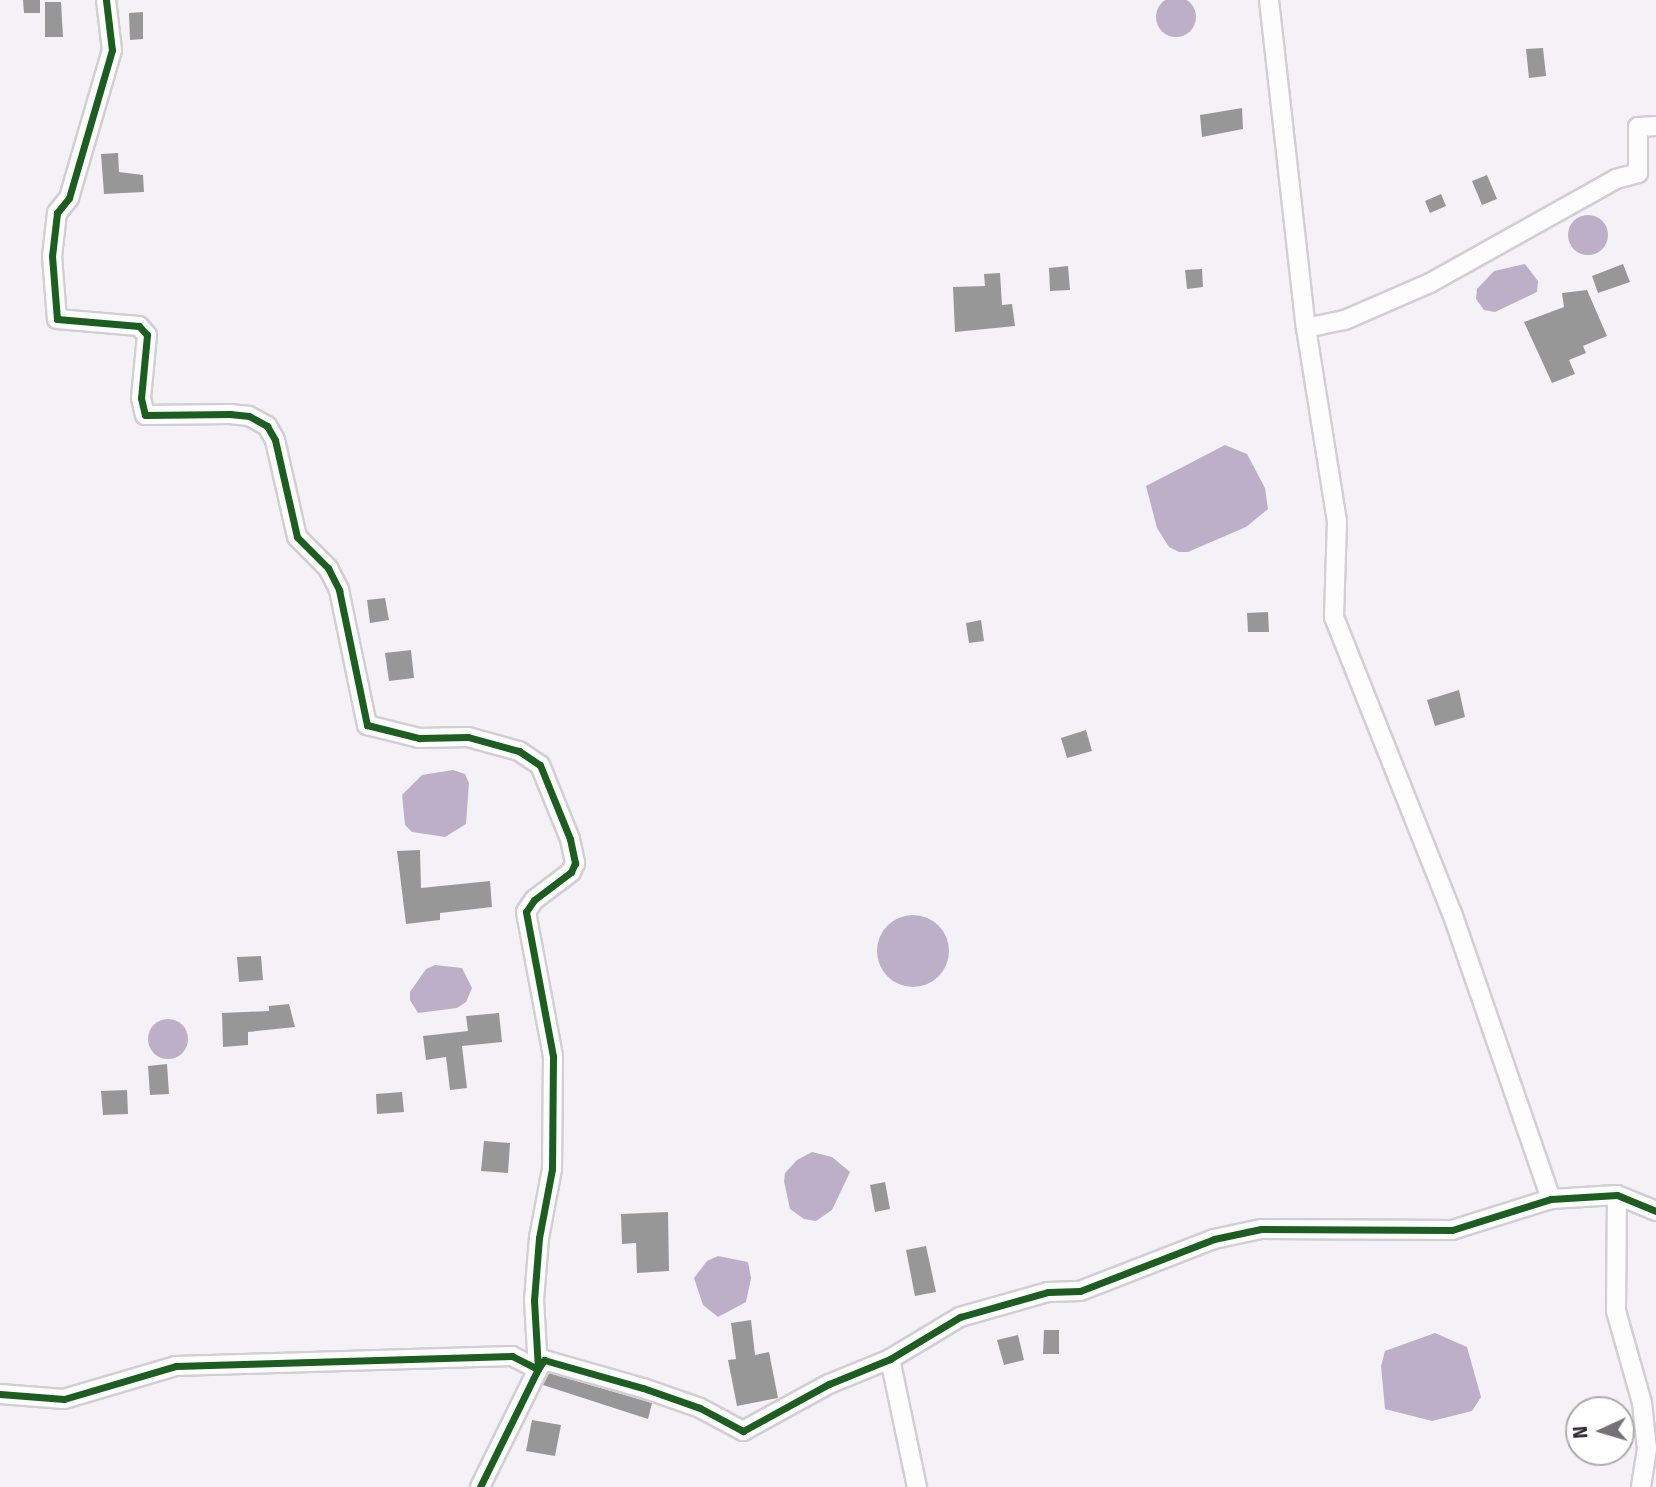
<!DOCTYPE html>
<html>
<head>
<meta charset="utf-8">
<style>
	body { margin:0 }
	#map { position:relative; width:1656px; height:1487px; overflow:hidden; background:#f5f2f7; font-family:"Fira Sans",sans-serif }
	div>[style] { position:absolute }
	.water>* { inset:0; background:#beafc9 }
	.round { border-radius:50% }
	.building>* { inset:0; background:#989798 }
	.roads { filter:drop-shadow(2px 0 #d1cfd3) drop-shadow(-2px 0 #d1cfd3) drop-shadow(0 2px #d1cfd3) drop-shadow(0 -2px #d1cfd3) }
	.street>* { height:18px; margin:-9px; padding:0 9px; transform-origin:9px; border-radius:9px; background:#fefdfe }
	.cycleway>* { height:7px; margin:-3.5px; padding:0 3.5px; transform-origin:3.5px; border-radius:3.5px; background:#1b5e20 }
	span { translate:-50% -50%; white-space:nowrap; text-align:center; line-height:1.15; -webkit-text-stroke:7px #fff; paint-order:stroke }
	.north { position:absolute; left:1565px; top:1396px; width:70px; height:70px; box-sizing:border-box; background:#fff; border:2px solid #acabac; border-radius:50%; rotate:266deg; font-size:19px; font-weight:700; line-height:28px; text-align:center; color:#2f2c30 }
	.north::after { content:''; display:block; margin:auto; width:24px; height:32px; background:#747176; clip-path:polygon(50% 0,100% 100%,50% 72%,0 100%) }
</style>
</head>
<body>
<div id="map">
	<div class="water">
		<i class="round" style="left:1156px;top:-3px;width:40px;height:40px"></i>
		<i class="round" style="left:1568px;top:215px;width:40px;height:40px"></i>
		<i style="clip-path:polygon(1525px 264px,1538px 281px,1537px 292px,1495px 312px,1484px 310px,1476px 299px,1477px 289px,1494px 271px)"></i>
		<i style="clip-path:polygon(1225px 445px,1247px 454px,1265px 488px,1268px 509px,1246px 527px,1188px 552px,1179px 552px,1169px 547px,1157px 528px,1146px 486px)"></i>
		<i style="clip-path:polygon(453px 770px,465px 774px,469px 783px,466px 824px,445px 837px,412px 832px,405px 825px,402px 795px,422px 775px)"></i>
		<i class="round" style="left:877px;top:915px;width:72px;height:72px"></i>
		<i style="clip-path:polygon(435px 965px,462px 968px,472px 988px,466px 1002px,457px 1008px,418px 1013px,410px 1000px,410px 992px,426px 969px)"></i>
		<i class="round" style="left:148px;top:1019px;width:40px;height:40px"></i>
		<i style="clip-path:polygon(812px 1152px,832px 1157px,850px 1172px,832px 1210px,816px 1221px,804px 1219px,790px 1209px,784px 1181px,785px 1173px,797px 1160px)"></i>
		<i style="clip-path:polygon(718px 1256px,748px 1262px,751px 1278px,746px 1302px,718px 1317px,703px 1305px,694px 1278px,707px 1261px)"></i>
		<i style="clip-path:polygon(1435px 1333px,1467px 1347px,1481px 1397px,1472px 1411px,1432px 1421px,1385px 1409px,1381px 1366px,1385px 1351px)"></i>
	</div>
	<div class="building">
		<i style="clip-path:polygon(23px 0,40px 0,40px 13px,24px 13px)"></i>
		<i style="clip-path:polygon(45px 2px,61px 2px,63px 37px,45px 37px)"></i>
		<i style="clip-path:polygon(143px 12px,143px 39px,130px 40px,129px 13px)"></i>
		<i style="clip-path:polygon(1543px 48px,1546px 76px,1529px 78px,1526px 49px)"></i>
		<i style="clip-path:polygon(1242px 108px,1243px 129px,1202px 137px,1200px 115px)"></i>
		<i style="clip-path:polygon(118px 153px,119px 172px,143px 175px,144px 192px,104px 194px,101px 154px)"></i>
		<i style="clip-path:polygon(1487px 175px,1497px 199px,1482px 205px,1472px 181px)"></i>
		<i style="clip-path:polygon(1441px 194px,1446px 206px,1430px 213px,1425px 201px)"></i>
		<i style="clip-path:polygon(1623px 264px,1630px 282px,1598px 293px,1592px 276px)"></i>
		<i style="clip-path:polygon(1068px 266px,1070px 290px,1050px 291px,1049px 268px)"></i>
		<i style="clip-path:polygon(1202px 269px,1203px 287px,1187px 289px,1185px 270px)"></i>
		<i style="clip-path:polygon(1000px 273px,1002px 305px,1012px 304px,1015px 326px,955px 332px,953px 287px,985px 286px,984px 274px)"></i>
		<i style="clip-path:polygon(1587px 290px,1607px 336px,1583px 346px,1586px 353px,1569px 360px,1575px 374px,1552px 383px,1524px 322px,1564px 307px,1562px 293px)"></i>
		<i style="clip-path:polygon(385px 598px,389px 620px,370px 623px,367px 600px)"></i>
		<i style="clip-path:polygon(1268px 612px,1269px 632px,1248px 632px,1247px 613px)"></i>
		<i style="clip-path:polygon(981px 620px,984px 641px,969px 643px,966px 623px)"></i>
		<i style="clip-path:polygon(411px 650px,414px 678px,389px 681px,385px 653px)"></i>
		<i style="clip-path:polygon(1459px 690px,1465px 717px,1435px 726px,1427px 700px)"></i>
		<i style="clip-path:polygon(1086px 730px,1092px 751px,1067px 758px,1061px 738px)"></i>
		<i style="clip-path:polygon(420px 850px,421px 888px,490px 881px,492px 907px,440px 913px,440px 920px,406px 924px,397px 851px)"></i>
		<i style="clip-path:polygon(261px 956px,263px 980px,239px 982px,237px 957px)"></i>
		<i style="clip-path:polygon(289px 1004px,295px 1027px,248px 1032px,248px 1045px,223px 1047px,222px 1013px,269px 1011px,269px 1006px)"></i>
		<i style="clip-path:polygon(499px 1013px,502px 1042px,462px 1046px,467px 1088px,450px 1090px,446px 1057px,426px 1060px,423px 1036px,468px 1031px,466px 1016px)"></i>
		<i style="clip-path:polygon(167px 1064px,169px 1094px,150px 1095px,148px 1066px)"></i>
		<i style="clip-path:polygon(127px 1090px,128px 1114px,103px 1115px,101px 1091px)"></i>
		<i style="clip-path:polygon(402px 1092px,404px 1112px,377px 1114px,376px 1094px)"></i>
		<i style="clip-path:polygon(484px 1141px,510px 1143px,508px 1173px,481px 1171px)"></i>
		<i style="clip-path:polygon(885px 1182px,890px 1209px,875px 1212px,870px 1185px)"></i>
		<i style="clip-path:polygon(668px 1212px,669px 1271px,637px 1273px,636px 1243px,622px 1244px,621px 1214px)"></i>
		<i style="clip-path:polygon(926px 1246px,936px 1292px,915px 1296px,906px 1250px)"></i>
		<i style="clip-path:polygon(751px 1320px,755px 1355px,769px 1352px,778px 1398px,737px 1406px,728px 1360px,736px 1359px,731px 1323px)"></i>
		<i style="clip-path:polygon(1044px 1330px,1059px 1330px,1059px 1354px,1043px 1354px)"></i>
		<i style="clip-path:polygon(1018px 1335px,1024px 1360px,1004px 1365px,997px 1340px)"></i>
		<i style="clip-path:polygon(549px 1373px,652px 1403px,648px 1419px,543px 1385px)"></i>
		<i style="clip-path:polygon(532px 1420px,561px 1425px,555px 1456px,526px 1451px)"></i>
	</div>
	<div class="roads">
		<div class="street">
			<i style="left:106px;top:0;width:50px;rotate:83.2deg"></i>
			<i style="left:112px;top:50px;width:154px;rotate:106.2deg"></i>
			<i style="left:69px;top:198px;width:19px;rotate:129deg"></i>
			<i style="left:57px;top:213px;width:43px;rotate:96.6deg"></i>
			<i style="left:52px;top:256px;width:63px;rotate:85.5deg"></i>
			<i style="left:57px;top:319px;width:82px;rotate:4.9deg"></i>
			<i style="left:139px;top:326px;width:12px;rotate:48deg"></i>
			<i style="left:147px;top:335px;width:63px;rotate:95.4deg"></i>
			<i style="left:141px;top:398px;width:17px;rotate:77deg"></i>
			<i style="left:145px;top:415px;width:85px;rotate:-0.7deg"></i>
			<i style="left:230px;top:414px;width:19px;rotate:6deg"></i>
			<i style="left:249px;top:416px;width:21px;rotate:29deg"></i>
			<i style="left:267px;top:426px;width:16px;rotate:60deg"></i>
			<i style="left:275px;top:440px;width:99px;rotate:77.2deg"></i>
			<i style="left:297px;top:537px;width:44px;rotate:45deg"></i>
			<i style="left:328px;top:568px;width:25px;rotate:63deg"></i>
			<i style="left:339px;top:590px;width:138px;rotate:78.3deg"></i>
			<i style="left:367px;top:725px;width:54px;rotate:14deg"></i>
			<i style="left:419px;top:738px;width:49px;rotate:-1.2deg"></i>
			<i style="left:468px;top:737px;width:53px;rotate:15.4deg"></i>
			<i style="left:519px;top:751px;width:25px;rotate:34deg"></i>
			<i style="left:540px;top:765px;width:80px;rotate:67.9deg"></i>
			<i style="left:570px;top:839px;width:25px;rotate:78deg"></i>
			<i style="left:575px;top:863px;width:10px;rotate:114deg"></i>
			<i style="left:571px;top:872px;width:46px;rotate:142.9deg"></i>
			<i style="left:534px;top:900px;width:14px;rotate:124deg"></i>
			<i style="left:526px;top:912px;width:147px;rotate:79.4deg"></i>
			<i style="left:553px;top:1056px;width:113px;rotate:90.5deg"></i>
			<i style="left:552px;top:1169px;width:70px;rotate:100.7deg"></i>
			<i style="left:539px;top:1238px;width:62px;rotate:94.6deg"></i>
			<i style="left:534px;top:1300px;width:69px;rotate:86.7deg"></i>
			<i style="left:538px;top:1369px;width:131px;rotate:116.2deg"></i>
			<i style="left:1269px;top:0;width:330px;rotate:83.6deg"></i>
			<i style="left:1306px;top:328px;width:195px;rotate:80.9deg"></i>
			<i style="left:1337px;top:521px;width:96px;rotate:91.8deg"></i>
			<i style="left:1334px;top:617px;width:319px;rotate:68.3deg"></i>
			<i style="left:1452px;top:913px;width:303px;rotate:70.9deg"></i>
			<i style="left:1306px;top:328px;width:40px;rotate:-12deg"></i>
			<i style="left:1345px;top:320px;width:93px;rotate:-23.5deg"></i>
			<i style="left:1430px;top:283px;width:213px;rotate:-29.2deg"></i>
			<i style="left:1616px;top:179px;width:23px;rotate:-15deg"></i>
			<i style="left:1638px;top:173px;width:46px;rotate:-90deg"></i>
			<i style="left:1638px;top:127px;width:18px;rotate:-3deg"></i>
			<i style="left:1617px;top:1195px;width:116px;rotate:90.5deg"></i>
			<i style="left:1616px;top:1311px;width:96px;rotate:74.2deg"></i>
			<i style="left:1642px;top:1403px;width:46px;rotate:83.8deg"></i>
			<i style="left:1647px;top:1449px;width:38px;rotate:99deg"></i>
			<i style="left:890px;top:1359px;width:131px;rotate:78.1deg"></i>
			<i style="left:0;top:1394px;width:64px;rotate:4.5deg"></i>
			<i style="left:64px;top:1399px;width:117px;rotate:-16.4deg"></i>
			<i style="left:176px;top:1366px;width:336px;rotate:-1.7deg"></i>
			<i style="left:512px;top:1356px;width:29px;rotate:27deg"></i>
			<i style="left:538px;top:1369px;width:11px;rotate:-56deg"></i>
			<i style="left:544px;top:1360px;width:103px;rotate:15.8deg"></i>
			<i style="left:643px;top:1388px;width:60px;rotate:19.3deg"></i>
			<i style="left:700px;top:1408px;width:49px;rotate:28.1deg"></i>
			<i style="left:743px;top:1431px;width:98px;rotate:-28.7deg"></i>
			<i style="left:829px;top:1384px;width:66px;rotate:-22.3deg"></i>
			<i style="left:890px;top:1359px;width:82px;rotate:-31deg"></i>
			<i style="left:960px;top:1317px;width:91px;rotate:-15.9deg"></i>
			<i style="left:1048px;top:1292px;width:32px;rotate:-2deg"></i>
			<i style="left:1080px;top:1291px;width:144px;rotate:-21.2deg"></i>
			<i style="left:1214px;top:1239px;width:48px;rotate:-12deg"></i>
			<i style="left:1261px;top:1229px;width:191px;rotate:0.3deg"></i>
			<i style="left:1452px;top:1230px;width:104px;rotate:-17.4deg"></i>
			<i style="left:1551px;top:1199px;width:66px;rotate:-3.5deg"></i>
			<i style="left:1617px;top:1195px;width:42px;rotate:22.3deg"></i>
		</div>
	</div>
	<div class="cycleway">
		<i style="left:106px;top:0;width:50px;rotate:83.2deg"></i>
		<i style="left:112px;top:50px;width:154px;rotate:106.2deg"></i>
		<i style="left:69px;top:198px;width:19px;rotate:129deg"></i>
		<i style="left:57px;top:213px;width:43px;rotate:96.6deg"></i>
		<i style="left:52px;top:256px;width:63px;rotate:85.5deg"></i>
		<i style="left:57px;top:319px;width:82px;rotate:4.9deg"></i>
		<i style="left:139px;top:326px;width:12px;rotate:48deg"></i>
		<i style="left:147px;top:335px;width:63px;rotate:95.4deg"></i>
		<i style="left:141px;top:398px;width:17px;rotate:77deg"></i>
		<i style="left:145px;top:415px;width:85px;rotate:-0.7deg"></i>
		<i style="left:230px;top:414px;width:19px;rotate:6deg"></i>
		<i style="left:249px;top:416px;width:21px;rotate:29deg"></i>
		<i style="left:267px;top:426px;width:16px;rotate:60deg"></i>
		<i style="left:275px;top:440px;width:99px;rotate:77.2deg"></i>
		<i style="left:297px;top:537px;width:44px;rotate:45deg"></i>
		<i style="left:328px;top:568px;width:25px;rotate:63deg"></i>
		<i style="left:339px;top:590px;width:138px;rotate:78.3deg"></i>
		<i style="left:367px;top:725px;width:54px;rotate:14deg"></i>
		<i style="left:419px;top:738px;width:49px;rotate:-1.2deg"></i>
		<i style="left:468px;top:737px;width:53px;rotate:15.4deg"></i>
		<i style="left:519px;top:751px;width:25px;rotate:34deg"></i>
		<i style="left:540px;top:765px;width:80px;rotate:67.9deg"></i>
		<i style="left:570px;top:839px;width:25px;rotate:78deg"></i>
		<i style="left:575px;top:863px;width:10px;rotate:114deg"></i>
		<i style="left:571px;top:872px;width:46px;rotate:142.9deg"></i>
		<i style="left:534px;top:900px;width:14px;rotate:124deg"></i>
		<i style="left:526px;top:912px;width:147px;rotate:79.4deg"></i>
		<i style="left:553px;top:1056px;width:113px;rotate:90.5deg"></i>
		<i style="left:552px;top:1169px;width:70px;rotate:100.7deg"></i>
		<i style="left:539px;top:1238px;width:62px;rotate:94.6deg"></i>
		<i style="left:534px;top:1300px;width:69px;rotate:86.7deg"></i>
		<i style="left:538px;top:1369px;width:131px;rotate:116.2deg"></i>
		<i style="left:0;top:1394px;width:64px;rotate:4.5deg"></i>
		<i style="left:64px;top:1399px;width:117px;rotate:-16.4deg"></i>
		<i style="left:176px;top:1366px;width:336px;rotate:-1.7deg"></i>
		<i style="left:512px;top:1356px;width:29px;rotate:27deg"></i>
		<i style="left:538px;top:1369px;width:11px;rotate:-56deg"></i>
		<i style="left:544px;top:1360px;width:103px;rotate:15.8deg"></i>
		<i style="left:643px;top:1388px;width:60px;rotate:19.3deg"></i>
		<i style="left:700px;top:1408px;width:49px;rotate:28.1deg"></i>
		<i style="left:743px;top:1431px;width:98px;rotate:-28.7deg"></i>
		<i style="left:829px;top:1384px;width:66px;rotate:-22.3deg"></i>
		<i style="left:890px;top:1359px;width:82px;rotate:-31deg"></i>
		<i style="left:960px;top:1317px;width:91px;rotate:-15.9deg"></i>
		<i style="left:1048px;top:1292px;width:32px;rotate:-2deg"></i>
		<i style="left:1080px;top:1291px;width:144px;rotate:-21.2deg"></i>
		<i style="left:1214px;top:1239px;width:48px;rotate:-12deg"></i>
		<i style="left:1261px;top:1229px;width:191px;rotate:0.3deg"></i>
		<i style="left:1452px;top:1230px;width:104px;rotate:-17.4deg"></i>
		<i style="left:1551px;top:1199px;width:66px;rotate:-3.5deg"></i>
		<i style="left:1617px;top:1195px;width:42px;rotate:22.3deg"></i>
	</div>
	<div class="north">N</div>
</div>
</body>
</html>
